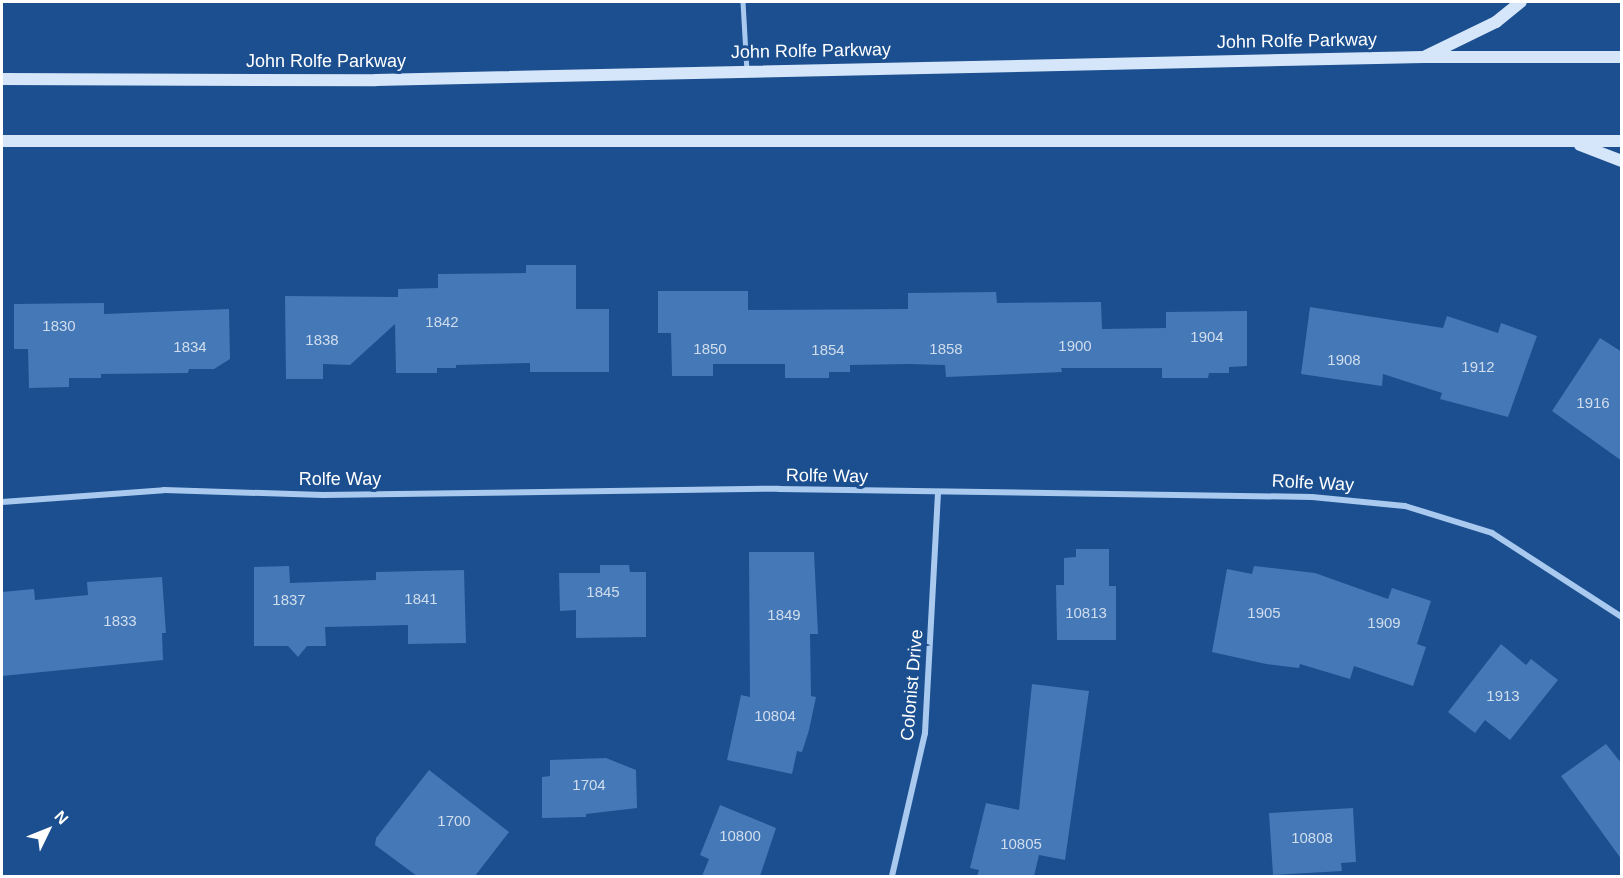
<!DOCTYPE html>
<html>
<head>
<meta charset="utf-8">
<style>
	body { margin:0 }
	#map { position:relative; width:1623px; height:878px; overflow:hidden; background:#1b4f8f; font-family:Arial,sans-serif }
	div>[style] { position:absolute }
	.building>* { inset:0; background:#4478b7 }
	.lane>* { height:4.5px; margin:-2.25px; padding:0 2.25px; transform-origin:2.25px; border-radius:2.25px; background:#a9c9ee }
	.street>* { height:6px; margin:-3px; padding:0 3px; transform-origin:3px; border-radius:3px; background:#a9c9ee }
	.secondary>* { height:12px; margin:-6px; padding:0 6px; transform-origin:6px; border-radius:6px; background:#d6e6fa }
	span { translate:-50% -50%; white-space:nowrap; text-align:center; line-height:1.15; -webkit-text-stroke:6px #1b4f8f; paint-order:stroke }
	.number-label { font-size:15px; color:#d0dded }
	.number-label span { -webkit-text-stroke-width:0 }
	.street-label { font-size:18px; color:#fff }
	.frame { position:absolute; inset:0; border:3px solid #fff; pointer-events:none }
	.north { position:absolute; left:18px; top:800px; width:60px; height:60px; -webkit-text-stroke:4px #1b4f8f; paint-order:stroke; rotate:47deg; font-size:16px; font-weight:700; line-height:24px; text-align:center; color:#fff }
	.north::after { content:''; display:block; margin:auto; width:21px; height:27px; background:#fff; clip-path:polygon(50% 0,100% 100%,50% 72%,0 100%) }
</style>
</head>
<body>
<div id="map">
	<div class="building">
		<i style="clip-path:polygon(526px 265px,576px 265px,576px 309px,609px 309px,609px 372px,530px 372px,530px 363px,456px 365px,456px 368px,437px 368px,437px 373px,396px 373px,395px 324px,350px 365px,323px 364px,323px 379px,286px 379px,285px 296px,398px 297px,398px 289px,438px 288px,438px 274px,526px 273px)"></i>
		<i style="clip-path:polygon(658px 291px,748px 291px,748px 310px,908px 309px,908px 293px,996px 292px,997px 303px,1101px 302px,1102px 329px,1166px 328px,1166px 312px,1247px 311px,1247px 366px,1229px 367px,1229px 373px,1209px 373px,1208px 378px,1162px 378px,1162px 368px,1061px 368px,1062px 372px,946px 377px,945px 365px,908px 364px,850px 365px,850px 372px,829px 372px,829px 378px,785px 378px,785px 364px,713px 364px,713px 376px,672px 376px,671px 333px,658px 333px)"></i>
		<i style="clip-path:polygon(104px 303px,104px 314px,229px 309px,230px 359px,214px 369px,189px 369px,188px 373px,101px 374px,101px 378px,69px 378px,69px 387px,29px 388px,28px 349px,14px 349px,14px 304px)"></i>
		<i style="clip-path:polygon(1310px 307px,1443px 328px,1447px 316px,1498px 333px,1501px 323px,1537px 336px,1508px 417px,1440px 399px,1442px 393px,1383px 374px,1382px 386px,1301px 374px)"></i>
		<i style="clip-path:polygon(1600px 338px,1622px 352px,1622px 461px,1552px 411px)"></i>
		<i style="clip-path:polygon(1076px 549px,1109px 549px,1109px 586px,1116px 586px,1116px 640px,1057px 640px,1056px 585px,1064px 585px,1064px 558px,1076px 557px)"></i>
		<i style="clip-path:polygon(749px 552px,814px 552px,818px 634px,810px 634px,811px 696px,816px 697px,809px 730px,802px 752px,797px 751px,792px 774px,727px 760px,741px 695px,750px 697px)"></i>
		<i style="clip-path:polygon(600px 565px,629px 565px,630px 572px,646px 572px,646px 637px,576px 638px,576px 610px,560px 611px,559px 573px,600px 573px)"></i>
		<i style="clip-path:polygon(289px 566px,290px 583px,376px 580px,376px 572px,464px 570px,466px 643px,408px 644px,408px 625px,325px 627px,326px 646px,307px 646px,298px 657px,288px 646px,254px 646px,254px 567px)"></i>
		<i style="clip-path:polygon(1254px 566px,1315px 573px,1388px 599px,1392px 588px,1431px 601px,1417px 644px,1426px 647px,1413px 686px,1354px 666px,1350px 679px,1300px 664px,1299px 668px,1266px 664px,1212px 652px,1227px 569px,1252px 574px)"></i>
		<i style="clip-path:polygon(162px 577px,166px 633px,162px 633px,163px 660px,2px 676px,2px 592px,34px 589px,35px 600px,88px 595px,87px 582px)"></i>
		<i style="clip-path:polygon(1501px 644px,1526px 665px,1531px 659px,1558px 680px,1510px 740px,1485px 720px,1475px 733px,1448px 712px)"></i>
		<i style="clip-path:polygon(1032px 684px,1089px 691px,1065px 860px,1039px 855px,1034px 876px,977px 876px,979px 870px,970px 868px,986px 803px,1019px 810px)"></i>
		<i style="clip-path:polygon(1606px 744px,1622px 764px,1622px 860px,1561px 776px)"></i>
		<i style="clip-path:polygon(606px 758px,636px 770px,637px 808px,586px 814px,586px 817px,542px 818px,542px 777px,550px 776px,550px 760px)"></i>
		<i style="clip-path:polygon(429px 770px,509px 832px,475px 876px,417px 876px,375px 845px,376px 838px)"></i>
		<i style="clip-path:polygon(720px 805px,776px 828px,760px 876px,702px 876px,709px 859px,700px 855px)"></i>
		<i style="clip-path:polygon(1353px 808px,1356px 862px,1341px 863px,1342px 871px,1273px 875px,1269px 813px)"></i>
	</div>
	<div class="lane">
		<i style="left:743px;top:2px;width:69px;rotate:86.7deg"></i>
	</div>
	<div class="street">
		<i style="left:2px;top:502px;width:162px;rotate:-4.2deg"></i>
		<i style="left:164px;top:490px;width:159px;rotate:1.8deg"></i>
		<i style="left:323px;top:495px;width:456px;rotate:-0.8deg"></i>
		<i style="left:779px;top:489px;width:533px;rotate:0.86deg"></i>
		<i style="left:1312px;top:497px;width:93px;rotate:5.5deg"></i>
		<i style="left:1405px;top:506px;width:91px;rotate:17.2deg"></i>
		<i style="left:1492px;top:533px;width:155px;rotate:32.9deg"></i>
		<i style="left:892px;top:876px;width:147px;rotate:-77deg"></i>
		<i style="left:925px;top:733px;width:240px;rotate:-86.9deg"></i>
	</div>
	<div class="secondary">
		<i style="left:1426px;top:56px;width:78px;rotate:-25.9deg"></i>
		<i style="left:1496px;top:22px;width:32px;rotate:-39deg"></i>
		<i style="left:2px;top:79px;width:374px;rotate:0.2deg"></i>
		<i style="left:376px;top:80px;width:1048px;rotate:-1.26deg"></i>
		<i style="left:1424px;top:57px;width:198px"></i>
		<i style="left:2px;top:141px;width:1620px"></i>
		<i style="left:1580px;top:145px;width:45px;rotate:20.9deg"></i>
	</div>
	<div class="number-label">
		<span style="left:442px;top:322px">1842</span>
		<span style="left:59px;top:326px">1830</span>
		<span style="left:1207px;top:337px">1904</span>
		<span style="left:322px;top:340px">1838</span>
		<span style="left:1075px;top:346px">1900</span>
		<span style="left:190px;top:347px">1834</span>
		<span style="left:710px;top:349px">1850</span>
		<span style="left:946px;top:349px">1858</span>
		<span style="left:828px;top:350px">1854</span>
		<span style="left:1344px;top:360px">1908</span>
		<span style="left:1478px;top:367px">1912</span>
		<span style="left:1593px;top:403px">1916</span>
		<span style="left:603px;top:592px">1845</span>
		<span style="left:421px;top:599px">1841</span>
		<span style="left:289px;top:600px">1837</span>
		<span style="left:1086px;top:613px">10813</span>
		<span style="left:1264px;top:613px">1905</span>
		<span style="left:784px;top:615px">1849</span>
		<span style="left:120px;top:621px">1833</span>
		<span style="left:1384px;top:623px">1909</span>
		<span style="left:1503px;top:696px">1913</span>
		<span style="left:775px;top:716px">10804</span>
		<span style="left:589px;top:785px">1704</span>
		<span style="left:454px;top:821px">1700</span>
		<span style="left:740px;top:836px">10800</span>
		<span style="left:1312px;top:838px">10808</span>
		<span style="left:1021px;top:844px">10805</span>
	</div>
	<div class="street-label">
		<span style="left:1297px;top:41px;rotate:-1deg">John Rolfe Parkway</span>
		<span style="left:811px;top:51px;rotate:-1deg">John Rolfe Parkway</span>
		<span style="left:326px;top:61px">John Rolfe Parkway</span>
		<span style="left:827px;top:476px;rotate:1deg">Rolfe Way</span>
		<span style="left:340px;top:479px">Rolfe Way</span>
		<span style="left:1313px;top:483px;rotate:3deg">Rolfe Way</span>
		<span style="left:912px;top:685px;rotate:-85deg">Colonist Drive</span>
	</div>
	<div class="frame"></div>
	<div class="north">N</div>
</div>
</body>
</html>
